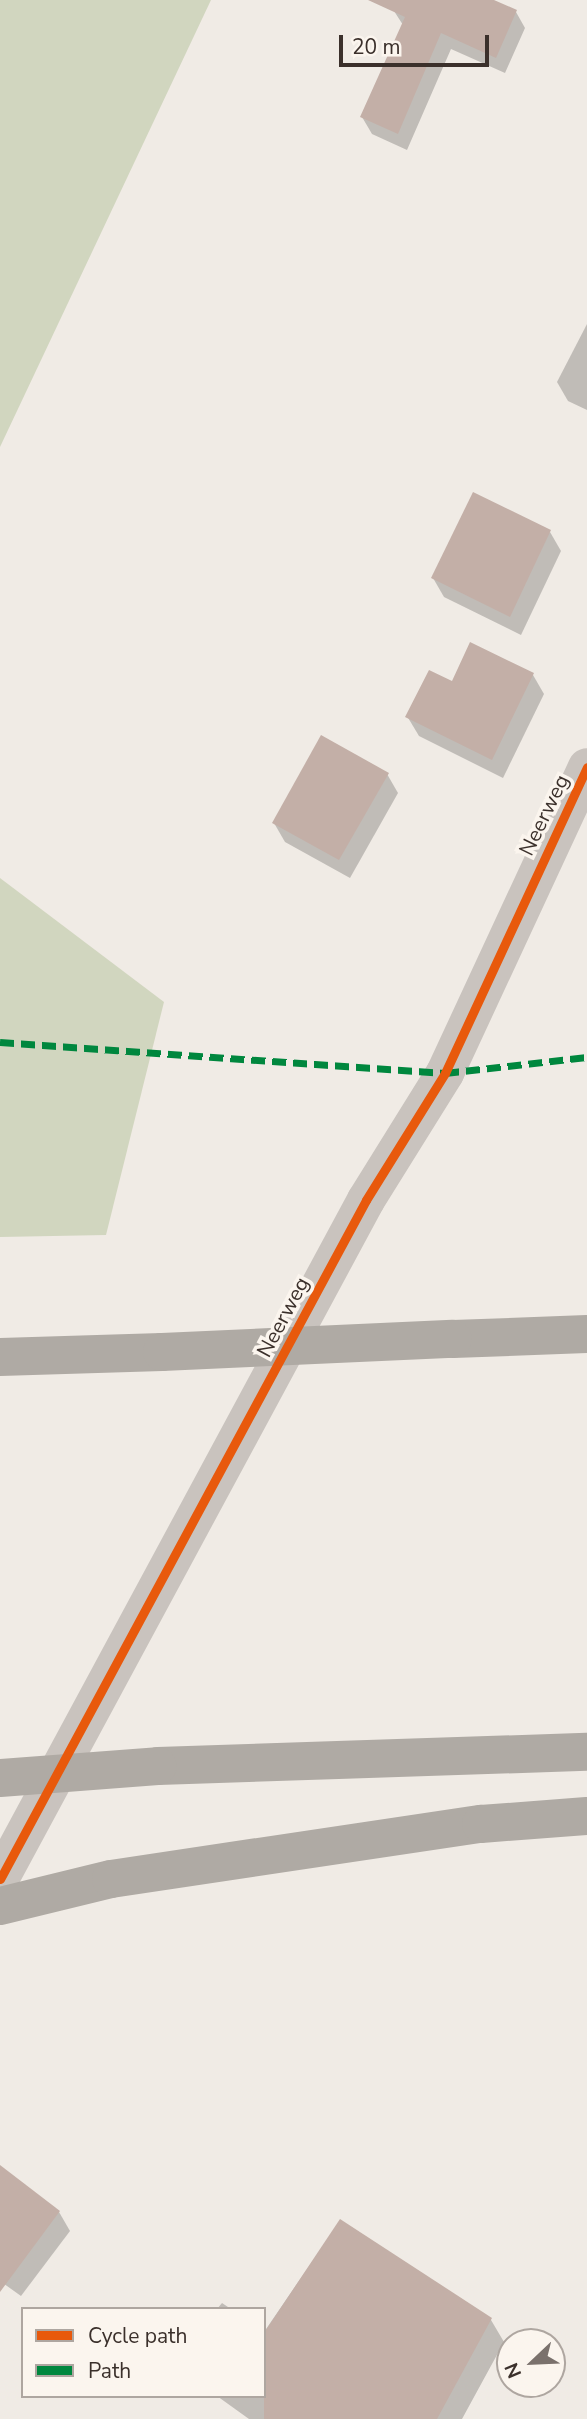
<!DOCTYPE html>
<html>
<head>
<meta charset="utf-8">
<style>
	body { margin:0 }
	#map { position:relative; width:587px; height:2419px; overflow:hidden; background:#f0ebe5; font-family:"Nunito Sans",sans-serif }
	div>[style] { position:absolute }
	.green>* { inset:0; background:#d1d6bf }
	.shadow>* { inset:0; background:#0003 }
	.building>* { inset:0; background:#c3afa7 }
	.minor>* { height:38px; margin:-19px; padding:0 19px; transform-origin:19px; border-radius:19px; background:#c9c3be }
	.highway>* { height:38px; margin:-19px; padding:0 19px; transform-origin:19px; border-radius:19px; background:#afaaa4 }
	.highway-bridge>* { height:38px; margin:-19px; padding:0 19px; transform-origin:19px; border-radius:19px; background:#afaaa4 }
	.quiet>* { height:7px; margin-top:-3.5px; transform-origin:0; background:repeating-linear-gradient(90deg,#00873e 0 14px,transparent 0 21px) }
	.cycleway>* { height:9px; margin:-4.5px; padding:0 4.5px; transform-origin:4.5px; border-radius:4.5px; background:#e8590c }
	span { translate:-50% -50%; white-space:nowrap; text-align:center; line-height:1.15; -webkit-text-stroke:7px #fbf5ee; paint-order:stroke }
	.street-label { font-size:21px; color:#3b302b }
	.legend { position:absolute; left:21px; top:2307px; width:245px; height:91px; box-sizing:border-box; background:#fbf5ee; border:2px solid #aea6a0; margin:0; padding:9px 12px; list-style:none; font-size:21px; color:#3b302b }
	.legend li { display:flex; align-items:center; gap:14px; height:35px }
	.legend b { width:35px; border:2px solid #aea6a0 }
	.north { position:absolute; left:496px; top:2328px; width:70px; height:70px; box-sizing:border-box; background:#fbf5ee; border:2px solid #aea6a0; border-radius:50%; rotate:247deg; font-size:19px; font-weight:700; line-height:28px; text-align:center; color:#3b302b }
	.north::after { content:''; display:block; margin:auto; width:24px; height:32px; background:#7a716c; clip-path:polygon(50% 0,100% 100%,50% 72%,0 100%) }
	.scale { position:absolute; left:339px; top:35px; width:150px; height:32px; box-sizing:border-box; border:4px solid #3b302b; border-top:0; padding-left:9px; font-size:21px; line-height:24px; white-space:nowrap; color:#3b302b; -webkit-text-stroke:5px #fbf5ee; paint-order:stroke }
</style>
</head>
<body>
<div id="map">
	<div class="green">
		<i style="clip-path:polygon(0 0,211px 0,0 447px)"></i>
		<i style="clip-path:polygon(0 878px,164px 1002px,106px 1235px,0 1237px)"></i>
	</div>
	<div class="shadow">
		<i style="clip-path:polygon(399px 0,489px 0,516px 12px,525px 28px,505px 73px,451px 49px,407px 150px,372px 134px,362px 117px,403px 25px,394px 11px)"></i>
		<i style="clip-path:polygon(587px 324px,587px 410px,568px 401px,557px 382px)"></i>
		<i style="clip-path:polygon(550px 532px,561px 551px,521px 635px,444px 597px,433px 578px)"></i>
		<i style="clip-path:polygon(533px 675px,544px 694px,503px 778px,419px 736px,407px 716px,452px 684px)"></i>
		<i style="clip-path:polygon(387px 774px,398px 793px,350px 878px,285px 842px,274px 823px)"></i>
		<i style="clip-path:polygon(0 2168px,59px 2212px,70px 2231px,21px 2296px,0 2281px)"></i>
		<i style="clip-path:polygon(340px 2221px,491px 2320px,504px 2342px,462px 2419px,249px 2419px,217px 2396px,264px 2396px,264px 2332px)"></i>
		<i style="clip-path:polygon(222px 2303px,231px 2309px,217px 2309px)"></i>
	</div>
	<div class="building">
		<i style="clip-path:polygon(368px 0,494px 0,517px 10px,496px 58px,441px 33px,398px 134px,360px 117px,405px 17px)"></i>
		<i style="clip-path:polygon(473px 492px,551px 530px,510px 617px,431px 578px)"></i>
		<i style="clip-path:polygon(470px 642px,534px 673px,492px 760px,405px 717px,429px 670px,452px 681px)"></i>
		<i style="clip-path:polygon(321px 735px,389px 773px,339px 860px,272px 823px)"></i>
		<i style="clip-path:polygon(0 2165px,60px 2211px,0 2292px)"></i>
		<i style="clip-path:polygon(340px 2219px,492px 2318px,437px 2419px,264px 2419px,264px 2333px)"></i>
	</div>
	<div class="minor">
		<i style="left:0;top:1879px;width:771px;rotate:-61.67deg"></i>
		<i style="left:366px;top:1200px;width:150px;rotate:-58.1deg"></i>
		<i style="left:445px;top:1073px;width:337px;rotate:-65.1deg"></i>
	</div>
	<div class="highway">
		<i style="left:453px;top:1339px;width:134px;rotate:-2.1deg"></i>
		<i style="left:0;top:1357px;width:162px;rotate:-1.8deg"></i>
		<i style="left:158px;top:1766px;width:429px;rotate:-1.9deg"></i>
		<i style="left:0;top:1906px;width:114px;rotate:-13.7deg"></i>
		<i style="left:111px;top:1879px;width:374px;rotate:-8.5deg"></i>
		<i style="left:481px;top:1824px;width:106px;rotate:-4.3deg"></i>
	</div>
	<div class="highway-bridge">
		<i style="left:162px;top:1352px;width:291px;rotate:-2.6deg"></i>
		<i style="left:0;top:1778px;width:158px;rotate:-4.3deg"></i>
	</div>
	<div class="quiet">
		<i style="left:0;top:1042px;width:446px;rotate:4deg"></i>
		<i style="left:445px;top:1073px;width:143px;rotate:-6.4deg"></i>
	</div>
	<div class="cycleway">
		<i style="left:0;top:1879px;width:771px;rotate:-61.67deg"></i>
		<i style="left:366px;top:1200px;width:150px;rotate:-58.1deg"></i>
		<i style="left:445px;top:1073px;width:337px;rotate:-65.1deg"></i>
	</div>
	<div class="street-label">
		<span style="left:544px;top:815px;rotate:-64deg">Neerweg</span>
		<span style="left:283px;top:1317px;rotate:-62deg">Neerweg</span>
	</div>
	<ul class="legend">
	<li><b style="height:9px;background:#e8590c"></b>Cycle path</li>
	<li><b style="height:9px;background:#00873e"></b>Path</li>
	</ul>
	<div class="north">N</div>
	<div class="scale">20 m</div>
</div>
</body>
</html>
